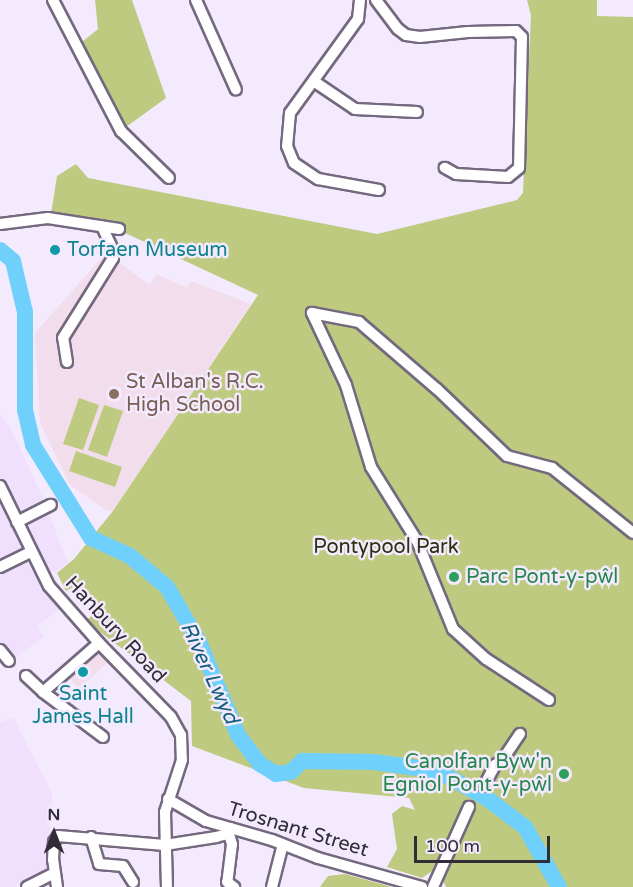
<!DOCTYPE html>
<html>
<head>
<meta charset="utf-8">
<style>
	body { margin:0 }
	#map { position:relative; width:633px; height:887px; overflow:hidden; background:#f3eafd; font-family:"Varela Round",sans-serif }
	div>[style] { position:absolute }
	.built>* { inset:0; background:#f0e0fe }
	.education>* { inset:0; background:#f2ddec }
	.green>* { inset:0; background:#bdca80 }
	.river>* { height:16px; margin:-8px; padding:0 8px; transform-origin:8px; border-radius:8px; background:#70d0fc }
	.roads { filter:drop-shadow(2px 0 #74697e) drop-shadow(-2px 0 #74697e) drop-shadow(0 2px #74697e) drop-shadow(0 -2px #74697e) }
	.minor>* { height:10px; margin:-5px; padding:0 5px; transform-origin:5px; border-radius:5px; background:#fff }
	.dots>* { width:16px; height:16px; translate:-50% -50%; box-sizing:border-box; border:3px solid #f3eafd; border-radius:50% }
	span { translate:-50% -50%; white-space:nowrap; text-align:center; line-height:1.15; -webkit-text-stroke:5px #f3eafd; paint-order:stroke }
	.culture-label { font-size:20px; color:#0d838f }
	.left { translate:0 -50%; text-align:left }
	.education-label { font-size:20px; color:#785e54 }
	.park-label { font-size:20px; color:#2b300c }
	.leisure-label { font-size:20px; color:#27864d }
	.right { translate:-100% -50%; text-align:right }
	.street-label { font-size:20px; color:#312c35 }
	.water-label { font-size:21px; color:#135e7c; font-style:italic }
	.north { position:absolute; left:24px; top:803px; width:60px; height:60px; -webkit-text-stroke:4px #f3eafd; paint-order:stroke; rotate:0deg; font-size:16px; font-weight:700; line-height:24px; text-align:center; color:#312c35 }
	.north::after { content:''; display:block; margin:auto; width:21px; height:27px; background:#312c35; clip-path:polygon(50% 0,100% 100%,50% 72%,0 100%) }
	.scale { position:absolute; left:414px; top:836px; width:136px; height:27px; box-sizing:border-box; border:3px solid #312c35; border-top:0; padding-left:8px; font-size:18px; line-height:21px; white-space:nowrap; color:#312c35; -webkit-text-stroke:4px #f3eafd; paint-order:stroke }
</style>
</head>
<body>
<div id="map">
	<div class="built">
		<i style="clip-path:polygon(0 413px,11px 429px,41px 494px,68px 563px,49px 575px,68px 604px,37px 626px,44px 637px,6px 664px,0 658px)"></i>
		<i style="clip-path:polygon(13px 718px,52px 793px,47px 873px,15px 887px,0 887px,0 722px)"></i>
	</div>
	<div class="education">
		<i style="clip-path:polygon(106px 253px,150px 285px,156px 274px,187px 288px,191px 281px,251px 304px,113px 511px,106px 510px,70px 485px,40px 423px,35px 333px)"></i>
		<i style="clip-path:polygon(96px 651px,107px 663px,79px 689px,68px 677px)"></i>
	</div>
	<div class="green">
		<i style="clip-path:polygon(95px 0,132px 0,166px 98px,126px 127px,82px 42px,98px 29px)"></i>
		<i style="clip-path:polygon(527px 0,597px 0,597px 16px,633px 17px,633px 887px,446px 887px,443px 880px,449px 862px,445px 860px,438px 858px,432px 871px,422px 878px,387px 867px,397px 849px,392px 814px,402px 806px,415px 810px,409px 798px,304px 788px,192px 746px,191px 701px,99px 631px,88px 619px,101px 608px,81px 583px,66px 591px,57px 573px,74px 559px,113px 511px,258px 295px,91px 217px,51px 214px,57px 176px,76px 164px,88px 178px,377px 234px,517px 200px,523px 193px,531px 15px)"></i>
		<i style="clip-path:polygon(79px 398px,99px 405px,83px 450px,63px 444px)"></i>
		<i style="clip-path:polygon(104px 405px,123px 411px,107px 457px,88px 450px)"></i>
		<i style="clip-path:polygon(76px 451px,122px 467px,115px 487px,69px 471px)"></i>
		<i style="clip-path:polygon(345px 874px,392px 887px,320px 887px,328px 876px)"></i>
	</div>
	<div class="river">
		<i style="left:0;top:250px;width:17px;rotate:40deg"></i>
		<i style="left:13px;top:261px;width:52px;rotate:76.8deg"></i>
		<i style="left:25px;top:312px;width:98px;rotate:90deg"></i>
		<i style="left:25px;top:410px;width:36px;rotate:77deg"></i>
		<i style="left:33px;top:445px;width:110px;rotate:58.1deg"></i>
		<i style="left:91px;top:538px;width:43px;rotate:24.8deg"></i>
		<i style="left:130px;top:556px;width:48px;rotate:40deg"></i>
		<i style="left:167px;top:587px;width:64px;rotate:59.8deg"></i>
		<i style="left:199px;top:642px;width:101px;rotate:67.2deg"></i>
		<i style="left:238px;top:735px;width:36px;rotate:53deg"></i>
		<i style="left:260px;top:764px;width:19px;rotate:32deg"></i>
		<i style="left:276px;top:774px;width:15px;rotate:-8deg"></i>
		<i style="left:291px;top:772px;width:16px;rotate:-45deg"></i>
		<i style="left:302px;top:761px;width:72px;rotate:0.8deg"></i>
		<i style="left:374px;top:762px;width:65px;rotate:8deg"></i>
		<i style="left:438px;top:771px;width:54px;rotate:29deg"></i>
		<i style="left:485px;top:797px;width:50px;rotate:36.9deg"></i>
		<i style="left:525px;top:827px;width:69px;rotate:60.5deg"></i>
	</div>
	<div class="roads">
		<div class="minor">
			<i style="left:53px;top:0;width:148px;rotate:62.6deg"></i>
			<i style="left:121px;top:131px;width:67px;rotate:44.4deg"></i>
			<i style="left:196px;top:0;width:98px;rotate:66deg"></i>
			<i style="left:360px;top:0;width:19px;rotate:96deg"></i>
			<i style="left:358px;top:19px;width:116px;rotate:125.9deg"></i>
			<i style="left:290px;top:113px;width:33px;rotate:95deg"></i>
			<i style="left:287px;top:146px;width:18px;rotate:68deg"></i>
			<i style="left:294px;top:163px;width:29px;rotate:34deg"></i>
			<i style="left:318px;top:179px;width:62px;rotate:10.2deg"></i>
			<i style="left:376px;top:0;width:36px;rotate:53deg"></i>
			<i style="left:398px;top:29px;width:10px;rotate:37deg"></i>
			<i style="left:406px;top:35px;width:14px;rotate:8deg"></i>
			<i style="left:420px;top:37px;width:48px;rotate:-5.9deg"></i>
			<i style="left:468px;top:32px;width:48px;rotate:-1.2deg"></i>
			<i style="left:516px;top:31px;width:8px;rotate:45deg"></i>
			<i style="left:522px;top:37px;width:131px;rotate:91.3deg"></i>
			<i style="left:519px;top:168px;width:14px;rotate:141deg"></i>
			<i style="left:508px;top:177px;width:52px;rotate:-176.7deg"></i>
			<i style="left:456px;top:174px;width:13px;rotate:-151deg"></i>
			<i style="left:315px;top:82px;width:48px;rotate:34deg"></i>
			<i style="left:355px;top:109px;width:62px;rotate:2.8deg"></i>
			<i style="left:0;top:224px;width:48px;rotate:-7.1deg"></i>
			<i style="left:48px;top:218px;width:72px;rotate:8.8deg"></i>
			<i style="left:67px;top:362px;width:24px;rotate:-99deg"></i>
			<i style="left:63px;top:338px;width:94px;rotate:-58deg"></i>
			<i style="left:113px;top:258px;width:8px;rotate:-90deg"></i>
			<i style="left:113px;top:250px;width:26px;rotate:-115deg"></i>
			<i style="left:0;top:486px;width:111px;rotate:63.9deg"></i>
			<i style="left:49px;top:586px;width:76px;rotate:48.7deg"></i>
			<i style="left:99px;top:643px;width:103px;rotate:45.8deg"></i>
			<i style="left:171px;top:717px;width:21px;rotate:61deg"></i>
			<i style="left:181px;top:735px;width:25px;rotate:88deg"></i>
			<i style="left:182px;top:760px;width:55px;rotate:108.1deg"></i>
			<i style="left:165px;top:812px;width:75px;rotate:88.5deg"></i>
			<i style="left:17px;top:522px;width:38px;rotate:-27deg"></i>
			<i style="left:0;top:567px;width:34px;rotate:-26deg"></i>
			<i style="left:0;top:650px;width:14px;rotate:51deg"></i>
			<i style="left:26px;top:676px;width:23px;rotate:43deg"></i>
			<i style="left:43px;top:692px;width:75px;rotate:36.9deg"></i>
			<i style="left:43px;top:692px;width:74px;rotate:-41.2deg"></i>
			<i style="left:549px;top:700px;width:75px;rotate:-146.9deg"></i>
			<i style="left:486px;top:659px;width:45px;rotate:-137.7deg"></i>
			<i style="left:453px;top:629px;width:95px;rotate:-112.2deg"></i>
			<i style="left:417px;top:541px;width:87px;rotate:-121.9deg"></i>
			<i style="left:371px;top:467px;width:86px;rotate:-107deg"></i>
			<i style="left:346px;top:385px;width:80px;rotate:-115.3deg"></i>
			<i style="left:312px;top:313px;width:48px;rotate:10.8deg"></i>
			<i style="left:359px;top:322px;width:103px;rotate:40.7deg"></i>
			<i style="left:437px;top:389px;width:97px;rotate:43.7deg"></i>
			<i style="left:507px;top:456px;width:47px;rotate:14.9deg"></i>
			<i style="left:552px;top:468px;width:104px;rotate:38.7deg"></i>
			<i style="left:484px;top:786px;width:24px;rotate:-62deg"></i>
			<i style="left:495px;top:765px;width:7px;rotate:-27deg"></i>
			<i style="left:501px;top:762px;width:34px;rotate:-56deg"></i>
			<i style="left:168px;top:799px;width:44px;rotate:30.1deg"></i>
			<i style="left:206px;top:821px;width:69px;rotate:16.1deg"></i>
			<i style="left:272px;top:840px;width:49px;rotate:21.4deg"></i>
			<i style="left:318px;top:858px;width:108px;rotate:15.6deg"></i>
			<i style="left:228px;top:831px;width:14px;rotate:73deg"></i>
			<i style="left:232px;top:844px;width:38px;rotate:97deg"></i>
			<i style="left:227px;top:882px;width:9px;rotate:36deg"></i>
			<i style="left:91px;top:837px;width:28px;rotate:73deg"></i>
			<i style="left:99px;top:864px;width:24px;rotate:5deg"></i>
			<i style="left:123px;top:866px;width:19px;rotate:58deg"></i>
			<i style="left:27px;top:887px;width:29px;rotate:-27deg"></i>
			<i style="left:57px;top:887px;width:27px;rotate:-98deg"></i>
			<i style="left:53px;top:860px;width:18px;rotate:-87deg"></i>
			<i style="left:54px;top:842px;width:7px;rotate:-56deg"></i>
			<i style="left:58px;top:836px;width:107px;rotate:4.8deg"></i>
			<i style="left:165px;top:845px;width:52px;rotate:-8.9deg"></i>
			<i style="left:216px;top:837px;width:11px;rotate:-15deg"></i>
			<i style="left:227px;top:834px;width:7px;rotate:-56deg"></i>
			<i style="left:272px;top:887px;width:44px;rotate:-75.7deg"></i>
			<i style="left:433px;top:887px;width:88px;rotate:-65.8deg"></i>
		</div>
	</div>
	<div class="dots">
		<i style="left:55px;top:250px;background:#0f9aa8"></i>
		<i style="left:114px;top:394px;background:#8d6e63"></i>
		<i style="left:454px;top:577px;background:#2e9e5b"></i>
		<i style="left:83px;top:672px;background:#0f9aa8"></i>
		<i style="left:564px;top:774px;background:#2e9e5b"></i>
	</div>
	<div class="culture-label">
		<span class="left" style="left:67px;top:250px">Torfaen Museum</span>
		<span style="left:83px;top:706px">Saint<br>James Hall</span>
	</div>
	<div class="education-label">
		<span class="left" style="left:126px;top:394px">St Alban's R.C.<br>High School</span>
	</div>
	<div class="park-label">
		<span style="left:386px;top:547px">Pontypool Park</span>
	</div>
	<div class="leisure-label">
		<span class="left" style="left:466px;top:577px">Parc Pont-y-pŵl</span>
		<span class="right" style="left:552px;top:774px">Canolfan Byw'n<br>Egnïol Pont-y-pŵl</span>
	</div>
	<div class="street-label">
		<span style="left:115px;top:630px;rotate:47deg">Hanbury Road</span>
		<span style="left:298px;top:830px;rotate:17deg">Trosnant Street</span>
	</div>
	<div class="water-label">
		<span style="left:209px;top:673px;rotate:65deg">River Lwyd</span>
	</div>
	<div class="north">N</div>
	<div class="scale">100 m</div>
</div>
</body>
</html>
